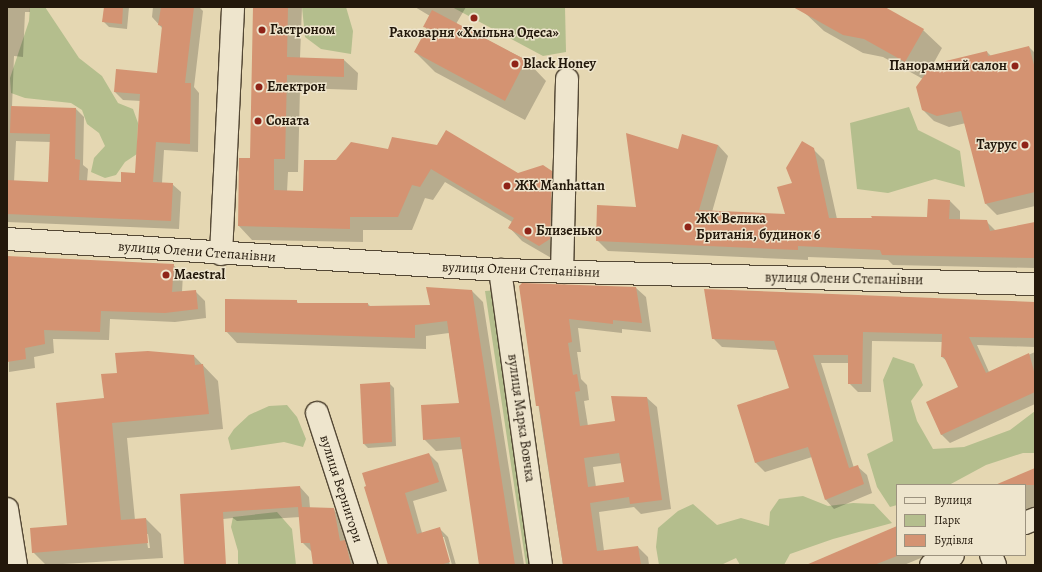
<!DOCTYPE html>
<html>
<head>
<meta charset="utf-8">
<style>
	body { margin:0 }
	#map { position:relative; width:1042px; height:572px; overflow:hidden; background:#e5d7b2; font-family:Alegreya,serif }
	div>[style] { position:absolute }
	.green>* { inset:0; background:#b4be8d }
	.shadow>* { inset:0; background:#0003 }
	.building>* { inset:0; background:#d49372 }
	.roads { filter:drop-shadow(1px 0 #544835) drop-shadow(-1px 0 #544835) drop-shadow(0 1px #544835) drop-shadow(0 -1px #544835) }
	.minor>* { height:22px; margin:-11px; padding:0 11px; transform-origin:11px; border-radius:11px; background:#eee5cd }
	.dots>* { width:11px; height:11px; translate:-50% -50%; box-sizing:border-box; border:2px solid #eee5cd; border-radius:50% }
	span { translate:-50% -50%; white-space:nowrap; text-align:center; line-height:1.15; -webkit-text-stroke:3px #eee5cd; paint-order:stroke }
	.poi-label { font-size:14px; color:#23180b; font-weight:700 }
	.left { translate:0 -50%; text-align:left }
	.right { translate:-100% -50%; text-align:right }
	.street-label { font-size:14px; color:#23180b }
	.frame { position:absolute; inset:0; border:8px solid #23180b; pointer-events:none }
	.legend { position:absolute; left:896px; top:484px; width:130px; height:72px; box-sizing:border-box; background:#eee5cd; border:1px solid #9d937f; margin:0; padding:5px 7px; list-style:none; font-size:12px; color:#23180b }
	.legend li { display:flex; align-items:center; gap:8px; height:20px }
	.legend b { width:20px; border:1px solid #9d937f }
</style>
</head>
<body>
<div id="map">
	<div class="green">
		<i style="clip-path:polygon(30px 7px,45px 7px,79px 58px,102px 76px,118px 103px,133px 109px,138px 123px,137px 154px,125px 162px,116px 175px,105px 178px,91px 172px,94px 158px,105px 146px,99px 133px,87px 124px,82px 110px,71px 103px,25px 98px,11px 93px,10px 78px,29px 21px)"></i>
		<i style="clip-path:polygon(302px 7px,346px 7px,353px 31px,351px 54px,321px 49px,305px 37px)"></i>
		<i style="clip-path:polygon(452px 7px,565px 7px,566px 52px,543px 56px)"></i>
		<i style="clip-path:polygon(909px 107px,918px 130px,960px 151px,965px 187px,935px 179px,888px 193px,857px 189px,850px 123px)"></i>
		<i style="clip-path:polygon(498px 290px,537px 565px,526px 565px,485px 291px)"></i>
		<i style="clip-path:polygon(893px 357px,914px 364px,923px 385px,911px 401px,917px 421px,933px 449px,964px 447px,1010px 430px,1035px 411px,1035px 453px,1023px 453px,986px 465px,949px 485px,897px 485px,897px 505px,890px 507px,877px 487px,867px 454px,893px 441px,883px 380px)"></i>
		<i style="clip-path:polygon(287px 405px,297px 417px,306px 439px,303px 447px,284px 442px,231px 450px,228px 438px,234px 429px,249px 415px,269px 406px)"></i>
		<i style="clip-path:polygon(803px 496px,828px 506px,853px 503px,874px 504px,892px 523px,833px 539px,790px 554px,784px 565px,740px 565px,736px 558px,721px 565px,659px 565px,656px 547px,658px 528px,678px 511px,693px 504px,717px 525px,741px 518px,769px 526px,770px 512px,779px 499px)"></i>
		<i style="clip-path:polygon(277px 512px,292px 529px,296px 565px,238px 565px,238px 551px,231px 527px,233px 517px)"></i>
	</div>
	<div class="shadow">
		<i style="clip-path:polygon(evenodd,7px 7px,30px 7px,30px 12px,25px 12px,23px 57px,14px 56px,12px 107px,76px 109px,84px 117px,83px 165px,88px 169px,87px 181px,122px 183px,136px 174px,141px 101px,123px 100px,115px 92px,158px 74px,163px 29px,152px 17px,153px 7px,199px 7px,203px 11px,194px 87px,199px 93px,198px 152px,164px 150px,162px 183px,172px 184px,181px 192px,179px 229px,7px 222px,7px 7px,16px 141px,51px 142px,49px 183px,14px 182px,16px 141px)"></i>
		<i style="clip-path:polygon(105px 7px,129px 7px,127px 29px,109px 27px,103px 21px)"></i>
		<i style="clip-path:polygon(254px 7px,302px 7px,300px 58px,344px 60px,358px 73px,357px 90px,300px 88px,298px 172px,288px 172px,287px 192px,304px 192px,305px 161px,518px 174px,551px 172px,565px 186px,553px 259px,522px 241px,509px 227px,512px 222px,445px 182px,433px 200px,425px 198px,412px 230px,363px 230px,363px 242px,252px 240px,239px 226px,251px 159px)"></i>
		<i style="clip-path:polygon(415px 7px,466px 7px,456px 24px,526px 60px,546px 81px,525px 120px,435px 72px,415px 52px,427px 29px,424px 26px,430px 16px)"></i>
		<i style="clip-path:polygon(808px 7px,883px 7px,923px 30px,942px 48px,932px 66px,987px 52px,991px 56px,1029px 47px,1035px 53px,1035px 206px,997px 215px,986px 204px,966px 123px,949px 127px,934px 121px,923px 110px,923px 79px,883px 57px,863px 53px,824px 31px,805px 13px)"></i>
		<i style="clip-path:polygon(718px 145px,728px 156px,712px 212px,786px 215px,794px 184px,813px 149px,824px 160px,837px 219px,928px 218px,950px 201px,960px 211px,960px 220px,986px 221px,996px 231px,1035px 223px,1035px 268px,893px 265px,888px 260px,808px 257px,808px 260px,608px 251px,597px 240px,637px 208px,679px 150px)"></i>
		<i style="clip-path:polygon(7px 257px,173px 265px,183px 274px,182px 292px,195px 291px,205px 301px,206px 318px,175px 322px,110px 319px,109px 340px,53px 339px,54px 353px,34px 357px,35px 368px,9px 372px)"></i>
		<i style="clip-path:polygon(evenodd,520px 286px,636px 288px,646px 297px,651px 332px,622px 329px,622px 333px,578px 328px,581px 352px,577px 352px,581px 379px,587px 385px,589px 400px,584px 401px,588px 426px,616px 422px,647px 398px,657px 407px,671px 509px,641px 514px,634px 507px,599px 512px,604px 551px,638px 547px,648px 557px,649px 565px,563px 565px,520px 286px,622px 463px,625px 483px,596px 487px,593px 467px,622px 463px)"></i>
		<i style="clip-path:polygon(472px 291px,483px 302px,524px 565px,480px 565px,463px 449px,436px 451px,424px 439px,460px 404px,449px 333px,426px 336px,426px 349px,237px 343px,226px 331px,296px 301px,299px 304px,368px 304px,371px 307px,431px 306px)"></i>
		<i style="clip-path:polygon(1035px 303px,1035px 347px,977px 345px,989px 372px,1035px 352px,1035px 404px,950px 443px,941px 434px,959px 388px,948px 362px,942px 357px,942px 342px,872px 341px,871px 392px,858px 392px,849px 383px,849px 363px,821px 363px,854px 468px,858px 467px,867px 475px,872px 493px,834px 509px,826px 500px,812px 457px,765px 472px,756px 463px,738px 406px,790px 389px,778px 350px,722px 347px,713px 338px)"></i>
		<i style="clip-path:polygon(evenodd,194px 356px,218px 381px,223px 429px,127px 438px,135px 520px,146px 519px,161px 534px,163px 558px,46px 565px,33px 552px,68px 526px,105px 399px,118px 373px,194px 356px,146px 534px,148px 534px,150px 548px,148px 548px,146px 534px)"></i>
		<i style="clip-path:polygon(389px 383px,394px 388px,396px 446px,368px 448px,364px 444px)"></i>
		<i style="clip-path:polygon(429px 454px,438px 463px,447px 491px,413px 501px,422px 533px,439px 528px,448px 537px,456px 565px,452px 565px,444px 537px,442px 537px,450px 565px,389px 565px,365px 488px)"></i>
		<i style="clip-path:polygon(1035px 469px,1035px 510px,1025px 514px,1025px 485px,997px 485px)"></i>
		<i style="clip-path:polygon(300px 487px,309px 497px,310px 508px,333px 509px,343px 519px,348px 544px,354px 551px,357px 565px,314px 565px,312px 552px,302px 542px,300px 517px,237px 521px,233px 518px,213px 520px,216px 565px,185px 565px,181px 495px)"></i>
		<i style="clip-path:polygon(897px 527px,897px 555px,928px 555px,904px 565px,808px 565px)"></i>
	</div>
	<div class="building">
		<i style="clip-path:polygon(104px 7px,123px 7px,122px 24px,102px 22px)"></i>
		<i style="clip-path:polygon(161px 7px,194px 7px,185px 83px,191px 83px,190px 144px,156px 142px,153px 182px,173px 183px,171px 221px,7px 214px,7px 180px,48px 182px,50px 134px,10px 133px,11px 106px,76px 108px,75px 159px,80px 160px,79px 180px,121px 182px,121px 172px,135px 173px,140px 94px,114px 92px,116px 69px,157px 73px,162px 26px,158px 25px)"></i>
		<i style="clip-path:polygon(253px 7px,288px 7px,287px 57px,344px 59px,344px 77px,287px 75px,285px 159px,274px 159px,274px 190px,303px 191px,304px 160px,336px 160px,351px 142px,388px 149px,392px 137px,437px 145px,446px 130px,518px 173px,543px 165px,552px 171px,550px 239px,539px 246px,508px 228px,514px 218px,431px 169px,420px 187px,412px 185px,398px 217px,350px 217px,350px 229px,238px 226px,239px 158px,250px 158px)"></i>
		<i style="clip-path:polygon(793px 7px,885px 7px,924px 29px,905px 62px,864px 39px,843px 35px)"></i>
		<i style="clip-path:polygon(432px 10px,526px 60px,505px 101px,414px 52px,427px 28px,423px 27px)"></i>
		<i style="clip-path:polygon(1029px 46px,1035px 69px,1035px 192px,985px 204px,961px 111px,937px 116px,922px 110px,916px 87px,926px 73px,917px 68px,987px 51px,988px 56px)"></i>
		<i style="clip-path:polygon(626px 133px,678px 149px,682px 134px,718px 145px,699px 210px,785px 214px,777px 187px,792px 183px,786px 168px,802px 141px,814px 148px,829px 218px,872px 218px,871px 216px,927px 217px,928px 199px,950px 200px,949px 219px,987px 220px,990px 231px,1035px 222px,1035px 258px,882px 255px,880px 250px,798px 246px,798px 250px,596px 241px,597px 205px,636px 207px)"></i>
		<i style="clip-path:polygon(7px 256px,174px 264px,172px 292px,196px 290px,198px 309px,165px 313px,101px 311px,100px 332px,44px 330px,45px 344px,25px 348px,26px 359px,7px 362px)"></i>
		<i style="clip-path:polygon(evenodd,522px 283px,636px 287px,642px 323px,613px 320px,613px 324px,569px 319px,572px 342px,568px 343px,573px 375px,577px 374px,580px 391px,575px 392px,580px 426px,615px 421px,611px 396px,647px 397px,662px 500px,630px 504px,629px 497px,590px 503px,597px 551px,638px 546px,641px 565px,563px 565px,539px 406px,536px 406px,528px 349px,519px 286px,522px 283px,619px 453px,624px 482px,588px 487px,584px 458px,619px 453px)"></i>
		<i style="clip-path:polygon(426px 287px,472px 290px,515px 565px,479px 565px,460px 437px,423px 440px,421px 405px,459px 403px,447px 321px,415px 325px,415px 338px,225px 332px,225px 299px,297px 300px,297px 303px,368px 303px,368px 306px,430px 305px)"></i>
		<i style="clip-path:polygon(704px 289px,1035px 302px,1035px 338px,969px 337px,986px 373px,1029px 353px,1035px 375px,1035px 392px,941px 435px,926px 402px,958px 387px,944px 357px,941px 357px,942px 334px,863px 332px,862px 384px,848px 384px,848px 355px,813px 355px,849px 468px,858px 465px,864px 484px,825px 500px,808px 447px,755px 463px,737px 405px,789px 388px,774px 341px,712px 339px)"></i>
		<i style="clip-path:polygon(148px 351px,194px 355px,195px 365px,203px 364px,209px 414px,112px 423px,121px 520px,146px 518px,148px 543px,32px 553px,30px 528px,67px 525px,56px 403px,104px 398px,101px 374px,117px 373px,115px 353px)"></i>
		<i style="clip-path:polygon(390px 382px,392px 442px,363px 444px,360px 384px)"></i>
		<i style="clip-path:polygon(429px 453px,439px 482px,405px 493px,417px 534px,440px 527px,450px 562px,440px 565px,388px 565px,364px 487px,366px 486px,362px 473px)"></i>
		<i style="clip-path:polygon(1035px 468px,1035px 485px,995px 485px)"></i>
		<i style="clip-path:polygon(300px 486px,302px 507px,334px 508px,340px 541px,345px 540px,351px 565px,313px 565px,310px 543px,301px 543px,298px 507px,223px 512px,226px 565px,184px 565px,180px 494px)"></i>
		<i style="clip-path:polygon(897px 526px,897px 556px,874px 565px,806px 565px)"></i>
	</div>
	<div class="roads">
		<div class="minor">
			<i style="left:7px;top:239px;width:494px;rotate:3.6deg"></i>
			<i style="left:500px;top:270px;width:535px;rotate:1.5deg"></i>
			<i style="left:221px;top:254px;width:247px;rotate:-87.2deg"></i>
			<i style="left:500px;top:270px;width:298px;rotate:82.1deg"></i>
			<i style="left:562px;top:272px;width:193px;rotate:-88.5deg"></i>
			<i style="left:317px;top:413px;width:160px;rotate:72.1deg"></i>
			<i style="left:7px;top:509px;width:57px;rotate:80.9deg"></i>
			<i style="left:1025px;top:523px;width:11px;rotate:-22deg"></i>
			<i style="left:991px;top:555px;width:11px;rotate:68deg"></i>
			<i style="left:931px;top:565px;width:24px;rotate:-24deg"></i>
		</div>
	</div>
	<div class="dots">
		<i style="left:474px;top:18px;background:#8f2418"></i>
		<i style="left:262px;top:30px;background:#8f2418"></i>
		<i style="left:515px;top:64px;background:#8f2418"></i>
		<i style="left:1015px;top:66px;background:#8f2418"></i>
		<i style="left:259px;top:87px;background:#8f2418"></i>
		<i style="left:258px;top:121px;background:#8f2418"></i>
		<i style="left:1025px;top:145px;background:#8f2418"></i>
		<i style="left:507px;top:186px;background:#8f2418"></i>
		<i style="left:688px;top:227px;background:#8f2418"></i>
		<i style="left:528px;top:231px;background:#8f2418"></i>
		<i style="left:166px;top:275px;background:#8f2418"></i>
	</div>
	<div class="poi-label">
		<span class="left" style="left:270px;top:30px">Гастроном</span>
		<span style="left:474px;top:33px">Раковарня «Хмільна Одеса»</span>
		<span class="left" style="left:523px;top:64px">Black Honey</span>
		<span class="right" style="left:1007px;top:66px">Панорамний салон</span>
		<span class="left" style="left:267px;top:87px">Електрон</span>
		<span class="left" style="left:266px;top:121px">Соната</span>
		<span class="right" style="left:1017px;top:145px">Таурус</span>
		<span class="left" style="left:515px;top:186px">ЖК Manhattan</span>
		<span class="left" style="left:696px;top:227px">ЖК Велика<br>Британія, будинок 6</span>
		<span class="left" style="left:536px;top:231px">Близенько</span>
		<span class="left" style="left:174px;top:275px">Maestral</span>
	</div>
	<div class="street-label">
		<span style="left:197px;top:252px;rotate:4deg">вулиця Олени Степанівни</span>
		<span style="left:521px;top:270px;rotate:2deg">вулиця Олени Степанівни</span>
		<span style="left:844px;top:279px;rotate:1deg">вулиця Олени Степанівни</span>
		<span style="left:521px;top:418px;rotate:82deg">вулиця Марка Вовчка</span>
		<span style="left:341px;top:489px;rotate:72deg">вулиця Вернигори</span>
	</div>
	<div class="frame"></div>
	<ul class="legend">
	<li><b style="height:5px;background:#eee5cd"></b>Вулиця</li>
	<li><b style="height:11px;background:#b4be8d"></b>Парк</li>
	<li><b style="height:11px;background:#d49372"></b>Будівля</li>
	</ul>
</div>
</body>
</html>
